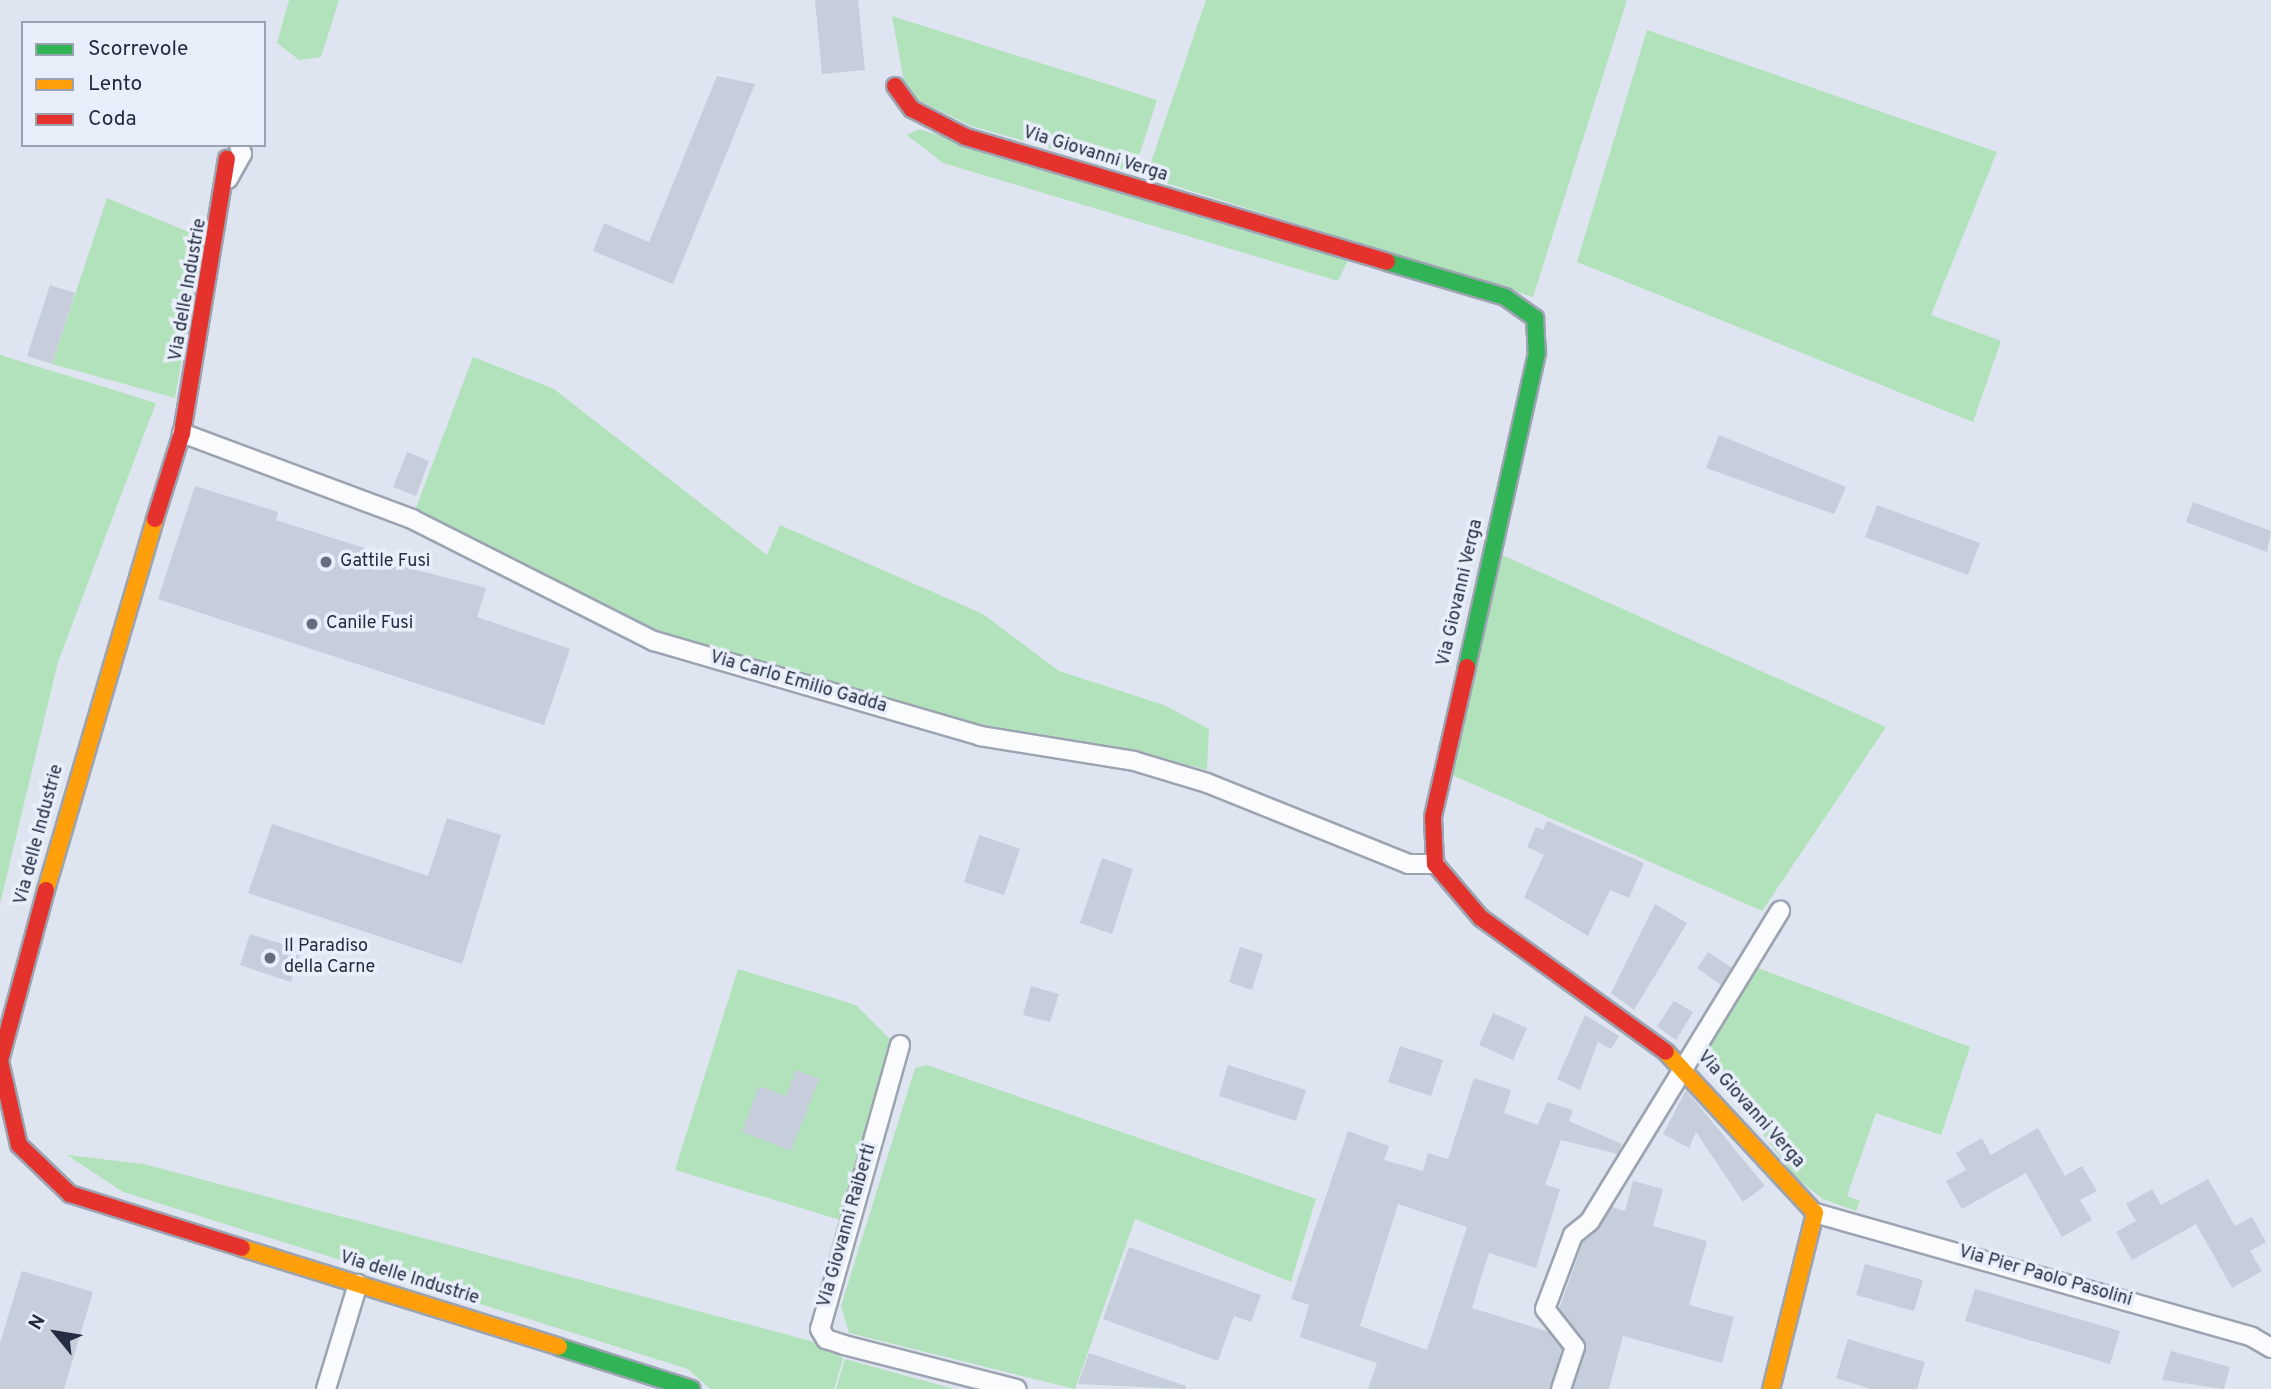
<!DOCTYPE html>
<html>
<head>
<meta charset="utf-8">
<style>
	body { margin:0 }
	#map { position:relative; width:2271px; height:1389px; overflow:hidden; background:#dfe5f0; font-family:Overpass,sans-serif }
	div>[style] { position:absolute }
	.green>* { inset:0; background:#b2e2bb }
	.building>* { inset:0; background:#c6cddb }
	.roads { filter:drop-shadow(2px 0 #9ca3b1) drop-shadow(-2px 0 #9ca3b1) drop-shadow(0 2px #9ca3b1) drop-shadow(0 -2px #9ca3b1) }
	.street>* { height:18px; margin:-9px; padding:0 9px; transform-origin:9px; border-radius:9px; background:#fafbfd }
	.fast>* { height:16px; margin:-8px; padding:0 8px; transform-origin:8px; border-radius:8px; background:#30b455 }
	.slow>* { height:16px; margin:-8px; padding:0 8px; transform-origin:8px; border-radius:8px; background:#ff9f0a }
	.jam>* { height:16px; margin:-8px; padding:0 8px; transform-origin:8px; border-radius:8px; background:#e5322d }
	.dots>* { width:19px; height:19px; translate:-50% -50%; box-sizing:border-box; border:4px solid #e9effa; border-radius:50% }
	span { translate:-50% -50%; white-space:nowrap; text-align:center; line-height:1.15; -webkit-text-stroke:7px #e9effa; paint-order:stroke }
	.street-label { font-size:18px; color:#232c41 }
	.poi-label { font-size:18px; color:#232c41 }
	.left { translate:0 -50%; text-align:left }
	.legend { position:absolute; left:21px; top:21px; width:245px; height:126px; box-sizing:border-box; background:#e9effa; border:2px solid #9aa1b0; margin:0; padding:9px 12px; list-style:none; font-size:21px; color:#232c41 }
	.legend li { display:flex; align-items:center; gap:14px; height:35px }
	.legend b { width:35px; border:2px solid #9aa1b0 }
	.north { position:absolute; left:21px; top:1298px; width:70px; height:70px; -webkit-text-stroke:5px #e9effa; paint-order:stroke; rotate:300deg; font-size:19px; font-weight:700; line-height:28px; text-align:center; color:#232c41 }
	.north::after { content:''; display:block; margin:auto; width:24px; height:32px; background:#232c41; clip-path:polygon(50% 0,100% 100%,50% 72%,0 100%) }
</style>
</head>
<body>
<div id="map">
	<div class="green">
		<i style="clip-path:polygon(289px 0,339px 0,321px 57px,299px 60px,277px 43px)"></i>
		<i style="clip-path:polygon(1206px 0,1627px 0,1533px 297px,1146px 177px)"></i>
		<i style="clip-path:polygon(892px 16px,1157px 100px,1134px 172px,971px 126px,918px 100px,904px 82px)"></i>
		<i style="clip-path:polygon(1647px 30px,1997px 152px,1931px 315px,2001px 341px,1973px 422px,1577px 262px)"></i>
		<i style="clip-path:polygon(919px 129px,1348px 260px,1338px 281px,943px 163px,907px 135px)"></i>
		<i style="clip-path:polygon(107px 198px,203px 238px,175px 398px,52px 364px)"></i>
		<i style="clip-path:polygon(0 355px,156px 403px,58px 662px,0 904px)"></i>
		<i style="clip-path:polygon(473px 357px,554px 389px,767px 555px,780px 525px,983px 614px,1059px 671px,1164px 705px,1209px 729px,1207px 770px,1137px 751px,986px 727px,650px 631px,414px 513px)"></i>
		<i style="clip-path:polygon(1500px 554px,1886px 727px,1762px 911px,1452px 775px)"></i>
		<i style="clip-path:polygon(1758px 968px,1970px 1047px,1941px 1135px,1876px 1113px,1847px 1196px,1860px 1201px,1856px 1211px,1823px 1199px,1796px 1178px,1701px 1054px)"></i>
		<i style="clip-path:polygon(738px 969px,856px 1005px,903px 1052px,847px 1222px,675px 1170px)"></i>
		<i style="clip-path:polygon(927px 1065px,1316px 1199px,1291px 1282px,1135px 1219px,1075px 1389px,849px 1333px,841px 1306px,915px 1068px)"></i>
		<i style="clip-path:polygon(67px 1155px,144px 1164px,811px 1341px,843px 1358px,834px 1389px,710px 1389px,688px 1369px,123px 1192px)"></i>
		<i style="clip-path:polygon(845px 1359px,954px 1389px,836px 1389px)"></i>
	</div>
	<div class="building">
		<i style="clip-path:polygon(815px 0,858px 0,865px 70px,822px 74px)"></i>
		<i style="clip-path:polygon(717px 76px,755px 84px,673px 284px,593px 251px,604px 223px,649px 242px)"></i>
		<i style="clip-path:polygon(50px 285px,75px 293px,52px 364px,27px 356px)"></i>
		<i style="clip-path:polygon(1719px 435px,1846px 487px,1834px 514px,1706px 468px)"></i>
		<i style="clip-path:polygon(407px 452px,429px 461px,416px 496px,393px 487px)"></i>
		<i style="clip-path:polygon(195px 486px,278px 512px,276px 520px,380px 553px,378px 560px,486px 588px,477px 617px,570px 649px,544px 725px,158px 599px)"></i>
		<i style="clip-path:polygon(2193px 502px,2271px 531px,2267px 552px,2186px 522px)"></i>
		<i style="clip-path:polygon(1877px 505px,1980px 543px,1968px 575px,1865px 537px)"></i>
		<i style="clip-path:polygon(447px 818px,501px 835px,462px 964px,248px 893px,272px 824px,428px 876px)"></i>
		<i style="clip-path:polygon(1547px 821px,1644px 863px,1629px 898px,1610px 890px,1588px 936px,1524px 897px,1544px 855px,1527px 847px,1536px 827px,1543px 830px)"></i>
		<i style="clip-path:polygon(979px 835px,1020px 849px,1004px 895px,964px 882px)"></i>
		<i style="clip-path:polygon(1102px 858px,1133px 869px,1112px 934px,1080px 923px)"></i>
		<i style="clip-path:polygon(1655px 904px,1687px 923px,1634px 1010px,1611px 993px)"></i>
		<i style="clip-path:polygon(250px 934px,301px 950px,291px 982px,240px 965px)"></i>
		<i style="clip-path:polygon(1240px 947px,1263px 954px,1252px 990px,1229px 982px)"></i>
		<i style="clip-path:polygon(1708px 952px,1732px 968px,1721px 985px,1697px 968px)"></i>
		<i style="clip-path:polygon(1031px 986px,1059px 994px,1050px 1022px,1023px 1015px)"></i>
		<i style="clip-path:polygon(1674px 1001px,1693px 1012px,1676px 1040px,1657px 1026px)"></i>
		<i style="clip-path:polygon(1493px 1013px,1527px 1028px,1513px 1060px,1479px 1045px)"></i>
		<i style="clip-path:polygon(1585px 1015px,1619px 1036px,1611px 1049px,1598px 1042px,1580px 1090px,1557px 1079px)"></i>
		<i style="clip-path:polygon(1400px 1046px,1443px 1060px,1431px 1096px,1388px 1082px)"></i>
		<i style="clip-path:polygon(1228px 1065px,1306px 1090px,1296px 1121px,1219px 1096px)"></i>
		<i style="clip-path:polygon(796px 1070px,819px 1079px,791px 1151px,742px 1132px,759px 1086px,786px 1096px)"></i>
		<i style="clip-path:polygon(evenodd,1474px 1078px,1511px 1090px,1504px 1113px,1538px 1125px,1547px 1102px,1573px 1110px,1569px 1121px,1622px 1144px,1618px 1154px,1561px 1140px,1545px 1185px,1560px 1189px,1536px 1268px,1489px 1253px,1480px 1281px,1472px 1308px,1549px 1332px,1562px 1349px,1550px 1389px,1368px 1389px,1377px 1363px,1300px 1337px,1309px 1305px,1291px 1299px,1348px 1131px,1389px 1146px,1384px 1160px,1423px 1171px,1428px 1153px,1448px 1159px,1474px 1078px,1398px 1204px,1467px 1227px,1427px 1350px,1360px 1326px,1398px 1204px)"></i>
		<i style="clip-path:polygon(1686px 1090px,1765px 1186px,1743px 1202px,1696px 1132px,1689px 1148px,1663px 1134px)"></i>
		<i style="clip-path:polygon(2038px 1128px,2065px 1176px,2082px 1166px,2097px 1191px,2080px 1200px,2092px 1220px,2062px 1237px,2026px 1173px,1962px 1209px,1946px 1181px,1966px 1170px,1956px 1153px,1982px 1138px,1991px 1155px)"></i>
		<i style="clip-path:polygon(2208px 1179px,2235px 1226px,2252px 1217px,2266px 1242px,2250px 1251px,2262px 1271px,2232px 1288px,2196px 1224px,2132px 1260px,2116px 1232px,2136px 1221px,2126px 1204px,2152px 1189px,2161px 1205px)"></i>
		<i style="clip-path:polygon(1633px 1181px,1663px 1189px,1653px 1226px,1707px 1241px,1689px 1305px,1734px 1317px,1722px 1363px,1623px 1336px,1609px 1389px,1573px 1389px,1586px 1346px,1559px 1309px,1583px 1242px,1612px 1207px,1625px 1211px)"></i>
		<i style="clip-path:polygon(1129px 1247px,1261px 1295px,1251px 1322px,1234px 1316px,1218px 1361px,1103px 1319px)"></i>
		<i style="clip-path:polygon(1865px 1264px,1923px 1280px,1914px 1311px,1856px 1295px)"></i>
		<i style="clip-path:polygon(22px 1271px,93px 1292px,64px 1389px,0 1389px,0 1343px)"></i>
		<i style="clip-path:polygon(1975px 1289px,2120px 1331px,2110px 1364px,1965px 1321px)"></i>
		<i style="clip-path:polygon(1848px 1339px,1925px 1362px,1917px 1389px,1871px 1389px,1836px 1378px)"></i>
		<i style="clip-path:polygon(2171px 1351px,2230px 1367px,2224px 1389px,2162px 1380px)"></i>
		<i style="clip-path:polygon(1089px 1353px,1186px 1386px,1185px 1389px,1078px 1384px)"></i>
	</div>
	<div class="roads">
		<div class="street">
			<i style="left:228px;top:179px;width:29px;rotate:-61deg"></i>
			<i style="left:242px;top:154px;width:9px;rotate:-108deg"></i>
			<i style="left:182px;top:433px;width:246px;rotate:20.5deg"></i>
			<i style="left:412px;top:519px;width:271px;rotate:26.8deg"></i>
			<i style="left:654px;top:641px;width:340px;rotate:16.2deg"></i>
			<i style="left:980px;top:736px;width:156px;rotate:9.2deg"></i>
			<i style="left:1134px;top:761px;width:76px;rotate:16.8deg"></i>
			<i style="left:1207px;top:783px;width:217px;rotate:21.9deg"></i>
			<i style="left:1408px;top:864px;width:27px"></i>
			<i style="left:900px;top:1045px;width:295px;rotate:105.7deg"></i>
			<i style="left:820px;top:1329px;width:12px;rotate:59deg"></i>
			<i style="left:826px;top:1339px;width:19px;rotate:18deg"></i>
			<i style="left:844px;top:1345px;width:178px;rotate:14.3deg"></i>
			<i style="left:1815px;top:1213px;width:454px;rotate:15.8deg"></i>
			<i style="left:2252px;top:1337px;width:22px;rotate:30deg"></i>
			<i style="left:326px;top:1389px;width:110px;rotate:-73.1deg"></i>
			<i style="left:1561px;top:1389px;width:44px;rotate:-71.6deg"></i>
			<i style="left:1575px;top:1347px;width:48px;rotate:-128.3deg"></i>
			<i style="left:1545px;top:1309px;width:79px;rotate:-69.3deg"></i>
			<i style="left:1573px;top:1235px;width:22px;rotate:-39deg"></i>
			<i style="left:1590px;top:1221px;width:364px;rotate:-58.5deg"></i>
		</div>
		<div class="fast">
			<i style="left:1387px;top:262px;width:123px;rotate:16.5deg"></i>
			<i style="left:1505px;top:297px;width:37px;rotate:35deg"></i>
			<i style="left:1535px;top:318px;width:35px;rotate:87deg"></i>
			<i style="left:1537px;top:353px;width:322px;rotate:102.6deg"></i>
			<i style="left:559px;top:1347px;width:139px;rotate:17.5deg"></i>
		</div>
		<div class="slow">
			<i style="left:46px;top:890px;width:387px;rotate:-73.6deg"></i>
			<i style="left:1666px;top:1052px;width:219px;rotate:47.2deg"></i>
			<i style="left:1815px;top:1213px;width:181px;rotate:104deg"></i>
			<i style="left:242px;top:1248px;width:332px;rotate:17.3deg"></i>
		</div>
		<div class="jam">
			<i style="left:895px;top:86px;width:29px;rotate:54deg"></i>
			<i style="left:912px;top:109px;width:61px;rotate:27.4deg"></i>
			<i style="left:966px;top:137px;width:439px;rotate:16.5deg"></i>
			<i style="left:155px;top:519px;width:90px;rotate:-72.6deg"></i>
			<i style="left:182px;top:433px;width:278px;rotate:-80.7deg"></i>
			<i style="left:1467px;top:667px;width:154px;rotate:102.8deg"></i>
			<i style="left:1433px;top:817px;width:47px;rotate:87.6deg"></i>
			<i style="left:1435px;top:864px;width:71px;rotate:49.6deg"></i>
			<i style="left:1481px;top:918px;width:228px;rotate:35.9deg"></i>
			<i style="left:46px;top:890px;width:177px;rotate:105.1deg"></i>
			<i style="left:0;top:1061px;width:86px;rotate:77.3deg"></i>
			<i style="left:19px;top:1145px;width:71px;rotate:43.9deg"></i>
			<i style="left:70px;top:1194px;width:180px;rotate:17.4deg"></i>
		</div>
	</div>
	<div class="dots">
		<i style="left:326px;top:562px;background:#656d7e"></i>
		<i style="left:312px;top:624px;background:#656d7e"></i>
		<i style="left:270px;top:958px;background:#656d7e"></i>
	</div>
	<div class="street-label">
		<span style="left:1095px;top:155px;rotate:17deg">Via Giovanni Verga</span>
		<span style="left:189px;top:290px;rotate:-80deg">Via delle Industrie</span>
		<span style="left:1461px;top:593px;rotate:-77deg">Via Giovanni Verga</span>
		<span style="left:798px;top:683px;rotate:16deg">Via Carlo Emilio Gadda</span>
		<span style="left:40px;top:835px;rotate:-75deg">Via delle Industrie</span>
		<span style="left:1750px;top:1110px;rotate:48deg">Via Giovanni Verga</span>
		<span style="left:848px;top:1226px;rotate:-74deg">Via Giovanni Raiberti</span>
		<span style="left:2045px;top:1277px;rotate:16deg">Via Pier Paolo Pasolini</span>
		<span style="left:409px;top:1279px;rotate:17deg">Via delle Industrie</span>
	</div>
	<div class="poi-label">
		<span class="left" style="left:340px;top:562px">Gattile Fusi</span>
		<span class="left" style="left:326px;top:624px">Canile Fusi</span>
		<span class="left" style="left:284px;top:958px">Il Paradiso<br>della Carne</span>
	</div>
	<ul class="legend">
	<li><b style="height:9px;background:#30b455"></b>Scorrevole</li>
	<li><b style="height:9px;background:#ff9f0a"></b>Lento</li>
	<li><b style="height:9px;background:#e5322d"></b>Coda</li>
	</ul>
	<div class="north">N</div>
</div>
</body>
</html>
